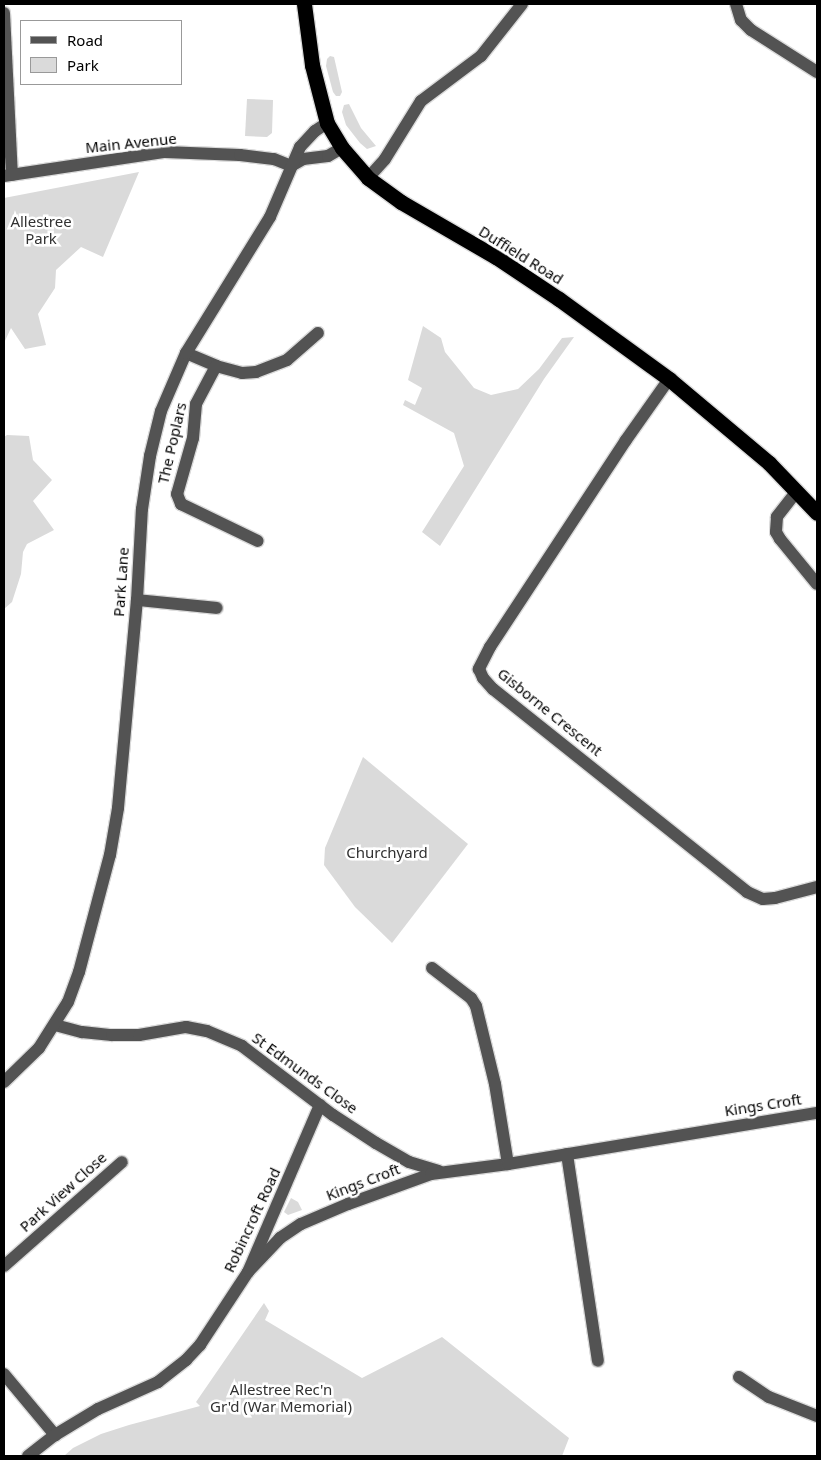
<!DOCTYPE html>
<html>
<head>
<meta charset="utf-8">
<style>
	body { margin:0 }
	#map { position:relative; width:821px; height:1460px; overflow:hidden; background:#fff; font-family:"Noto Sans",sans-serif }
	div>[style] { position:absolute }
	.green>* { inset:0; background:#dadada }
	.roads { filter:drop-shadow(1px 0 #dbdbdb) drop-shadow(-1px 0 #dbdbdb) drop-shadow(0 1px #dbdbdb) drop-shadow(0 -1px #dbdbdb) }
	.minor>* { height:12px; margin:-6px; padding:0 6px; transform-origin:6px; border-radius:6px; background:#535353 }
	.highway>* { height:15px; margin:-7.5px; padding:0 7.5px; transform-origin:7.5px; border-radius:7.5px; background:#000 }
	span { translate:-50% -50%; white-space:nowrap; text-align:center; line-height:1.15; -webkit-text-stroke:5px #fff; paint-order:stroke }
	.street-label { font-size:15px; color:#000 }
	.park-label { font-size:15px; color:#313131 }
	.frame { position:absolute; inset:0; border:5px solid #000; pointer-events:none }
	.legend { position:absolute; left:20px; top:20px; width:162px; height:65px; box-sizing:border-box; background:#fff; border:1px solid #999; margin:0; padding:6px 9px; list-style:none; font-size:15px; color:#000 }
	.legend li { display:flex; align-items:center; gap:10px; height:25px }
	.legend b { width:25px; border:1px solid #999 }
</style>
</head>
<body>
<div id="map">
	<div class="green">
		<i style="clip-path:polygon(330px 56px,334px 57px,342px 92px,340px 96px,336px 96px,333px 92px,326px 66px,327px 59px)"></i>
		<i style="clip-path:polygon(247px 99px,273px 100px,272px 133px,267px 137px,245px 136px)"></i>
		<i style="clip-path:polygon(349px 104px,361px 128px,376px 146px,367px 149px,360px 143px,346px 125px,342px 112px,344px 105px)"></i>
		<i style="clip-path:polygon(139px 172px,103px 257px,81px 247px,56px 270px,55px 288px,38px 314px,46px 345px,25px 349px,11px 328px,4px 343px,4px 198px)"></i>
		<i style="clip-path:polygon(423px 326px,441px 338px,445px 352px,474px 388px,491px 395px,518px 389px,539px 369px,562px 338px,574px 337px,544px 379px,440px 546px,422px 532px,464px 466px,454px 433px,403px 405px,405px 400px,415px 405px,422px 388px,408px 380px)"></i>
		<i style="clip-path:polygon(7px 435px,29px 436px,33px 460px,52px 480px,33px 501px,54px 530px,27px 544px,23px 552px,21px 574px,12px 602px,4px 609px,4px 437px)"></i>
		<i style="clip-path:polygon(363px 757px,468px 844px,392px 943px,355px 907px,324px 865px,325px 848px)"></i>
		<i style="clip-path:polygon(291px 1198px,298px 1202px,302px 1210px,288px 1215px,284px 1212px)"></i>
		<i style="clip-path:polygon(264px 1303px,269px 1311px,265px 1320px,362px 1378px,442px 1337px,569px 1438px,562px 1456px,64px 1456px,73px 1448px,101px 1434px,129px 1425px,200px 1406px,196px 1402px)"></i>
	</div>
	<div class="roads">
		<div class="minor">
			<i style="left:736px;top:4px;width:17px;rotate:73deg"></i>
			<i style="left:741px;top:20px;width:14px;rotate:45deg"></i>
			<i style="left:751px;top:30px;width:78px;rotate:32.5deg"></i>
			<i style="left:4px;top:13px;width:162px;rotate:87.2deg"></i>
			<i style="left:291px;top:166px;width:14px;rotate:-30deg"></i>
			<i style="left:303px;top:159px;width:25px;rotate:-7deg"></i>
			<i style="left:328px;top:156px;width:16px;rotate:-30deg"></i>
			<i style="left:4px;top:176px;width:163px;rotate:-8.5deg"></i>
			<i style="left:165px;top:152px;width:75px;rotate:2.3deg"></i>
			<i style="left:240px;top:155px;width:34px;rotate:7deg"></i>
			<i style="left:274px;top:159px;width:18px;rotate:22deg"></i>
			<i style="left:368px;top:178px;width:25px;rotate:-48deg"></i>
			<i style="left:385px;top:159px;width:68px;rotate:-58.2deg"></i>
			<i style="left:421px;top:101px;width:75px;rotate:-36.9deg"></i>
			<i style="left:481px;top:56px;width:66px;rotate:-51.7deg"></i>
			<i style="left:186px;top:353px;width:33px;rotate:23deg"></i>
			<i style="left:216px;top:366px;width:27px;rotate:15deg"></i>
			<i style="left:242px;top:373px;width:14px;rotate:-4deg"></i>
			<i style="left:256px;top:372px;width:33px;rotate:-21deg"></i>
			<i style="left:287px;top:360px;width:41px;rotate:-41.1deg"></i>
			<i style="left:216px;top:366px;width:43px;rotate:117.8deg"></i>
			<i style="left:196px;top:404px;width:34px;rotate:95deg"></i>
			<i style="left:193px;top:438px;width:58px;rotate:105.9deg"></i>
			<i style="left:177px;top:494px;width:11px;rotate:68deg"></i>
			<i style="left:181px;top:504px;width:85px;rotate:25.7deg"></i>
			<i style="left:669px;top:379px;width:75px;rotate:125.2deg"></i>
			<i style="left:626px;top:440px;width:248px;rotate:123.3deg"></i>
			<i style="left:490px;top:647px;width:25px;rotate:117deg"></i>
			<i style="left:479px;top:669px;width:10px;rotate:66deg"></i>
			<i style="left:483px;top:678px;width:15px;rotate:48deg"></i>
			<i style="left:493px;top:689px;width:325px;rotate:38.6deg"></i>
			<i style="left:747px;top:892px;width:17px;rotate:24deg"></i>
			<i style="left:763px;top:899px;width:12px;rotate:-5deg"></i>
			<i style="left:775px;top:898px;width:43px;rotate:-14.7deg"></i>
			<i style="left:797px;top:491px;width:33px;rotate:128deg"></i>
			<i style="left:777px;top:517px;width:15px;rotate:94deg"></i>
			<i style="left:776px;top:532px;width:8px;rotate:60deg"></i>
			<i style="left:780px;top:539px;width:58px;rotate:50.6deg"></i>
			<i style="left:137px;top:600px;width:80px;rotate:5.7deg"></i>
			<i style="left:432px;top:968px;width:49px;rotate:37.6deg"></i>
			<i style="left:471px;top:998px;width:9px;rotate:58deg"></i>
			<i style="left:476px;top:1006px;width:80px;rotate:76.3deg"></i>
			<i style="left:495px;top:1084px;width:81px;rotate:80.8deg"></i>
			<i style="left:55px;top:1025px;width:28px;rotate:15deg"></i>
			<i style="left:82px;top:1032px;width:30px;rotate:6deg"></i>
			<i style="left:112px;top:1035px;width:27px"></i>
			<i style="left:139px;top:1035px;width:48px;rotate:-9.7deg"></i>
			<i style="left:186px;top:1027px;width:21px;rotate:11deg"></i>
			<i style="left:207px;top:1031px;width:38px;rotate:23deg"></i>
			<i style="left:242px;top:1046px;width:114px;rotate:37.2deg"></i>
			<i style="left:333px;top:1115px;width:51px;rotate:33.1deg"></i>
			<i style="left:376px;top:1143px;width:38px;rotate:30deg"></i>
			<i style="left:409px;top:1162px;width:31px;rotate:17deg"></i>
			<i style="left:4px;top:1082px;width:49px;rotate:-44.2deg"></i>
			<i style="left:39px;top:1048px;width:54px;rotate:-57.8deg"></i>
			<i style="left:68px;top:1002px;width:32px;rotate:-70deg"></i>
			<i style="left:79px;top:972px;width:121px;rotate:-75.2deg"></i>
			<i style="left:110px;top:855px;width:48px;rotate:-80.3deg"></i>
			<i style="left:118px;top:808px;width:209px;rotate:-84.8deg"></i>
			<i style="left:137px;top:600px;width:91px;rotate:-86.9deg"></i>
			<i style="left:142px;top:509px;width:54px;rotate:-81.4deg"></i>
			<i style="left:150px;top:456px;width:46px;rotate:-76.3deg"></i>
			<i style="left:161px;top:411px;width:63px;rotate:-66.7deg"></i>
			<i style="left:186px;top:353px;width:160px;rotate:-58.3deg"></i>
			<i style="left:270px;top:217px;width:76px;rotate:-66.8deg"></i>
			<i style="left:300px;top:147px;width:22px;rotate:-47deg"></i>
			<i style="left:315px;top:131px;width:14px;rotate:-34deg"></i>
			<i style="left:567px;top:1154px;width:209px;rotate:81.5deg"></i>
			<i style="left:4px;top:1266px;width:157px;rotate:-41.4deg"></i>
			<i style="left:248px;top:1272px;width:47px;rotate:-46.7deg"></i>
			<i style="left:280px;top:1238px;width:25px;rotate:-34deg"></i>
			<i style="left:301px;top:1224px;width:51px;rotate:-23.1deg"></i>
			<i style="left:348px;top:1204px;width:88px;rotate:-19.9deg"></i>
			<i style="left:431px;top:1174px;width:78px;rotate:-7.4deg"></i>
			<i style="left:508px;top:1164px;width:313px;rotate:-9.4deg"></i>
			<i style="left:4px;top:1374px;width:80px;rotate:50.1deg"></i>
			<i style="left:739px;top:1377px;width:36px;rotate:34deg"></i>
			<i style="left:769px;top:1397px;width:52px;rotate:21.6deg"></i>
			<i style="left:28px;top:1456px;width:34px;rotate:-38deg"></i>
			<i style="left:55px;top:1435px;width:50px;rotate:-31.2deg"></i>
			<i style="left:98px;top:1409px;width:66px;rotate:-24.2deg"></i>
			<i style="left:158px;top:1382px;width:36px;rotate:-38deg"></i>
			<i style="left:186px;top:1360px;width:21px;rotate:-47deg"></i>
			<i style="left:200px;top:1345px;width:87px;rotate:-56.7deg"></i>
			<i style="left:248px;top:1272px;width:182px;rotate:-66.7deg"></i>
		</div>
		<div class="highway">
			<i style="left:304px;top:4px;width:62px;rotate:82.5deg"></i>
			<i style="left:312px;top:65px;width:60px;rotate:75.5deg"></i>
			<i style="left:327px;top:123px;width:29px;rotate:59deg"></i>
			<i style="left:342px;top:148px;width:40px;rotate:49deg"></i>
			<i style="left:368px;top:178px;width:41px;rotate:36deg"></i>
			<i style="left:401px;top:202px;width:110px;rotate:30.1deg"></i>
			<i style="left:496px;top:257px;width:76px;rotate:33.7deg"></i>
			<i style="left:559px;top:299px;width:136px;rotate:36deg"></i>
			<i style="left:669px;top:379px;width:131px;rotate:40deg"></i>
			<i style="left:769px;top:463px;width:69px;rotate:46.2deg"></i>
		</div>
	</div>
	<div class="street-label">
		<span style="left:131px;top:143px;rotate:-6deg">Main Avenue</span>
		<span style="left:521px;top:255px;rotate:32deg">Duffield Road</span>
		<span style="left:172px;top:443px;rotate:-77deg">The Poplars</span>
		<span style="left:121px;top:582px;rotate:-86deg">Park Lane</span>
		<span style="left:550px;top:712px;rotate:39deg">Gisborne Crescent</span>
		<span style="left:305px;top:1073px;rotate:36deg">St Edmunds Close</span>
		<span style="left:763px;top:1105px;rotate:-9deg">Kings Croft</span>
		<span style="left:363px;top:1182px;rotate:-21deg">Kings Croft</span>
		<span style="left:63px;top:1192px;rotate:-42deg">Park View Close</span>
		<span style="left:252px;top:1220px;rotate:-65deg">Robincroft Road</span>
	</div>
	<div class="park-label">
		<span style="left:41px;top:230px">Allestree<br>Park</span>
		<span style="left:387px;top:853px">Churchyard</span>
		<span style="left:281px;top:1398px">Allestree Rec'n<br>Gr'd (War Memorial)</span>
	</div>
	<div class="frame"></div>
	<ul class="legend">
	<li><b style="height:6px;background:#535353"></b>Road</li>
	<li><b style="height:14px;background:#dadada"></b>Park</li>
	</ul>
</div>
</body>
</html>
